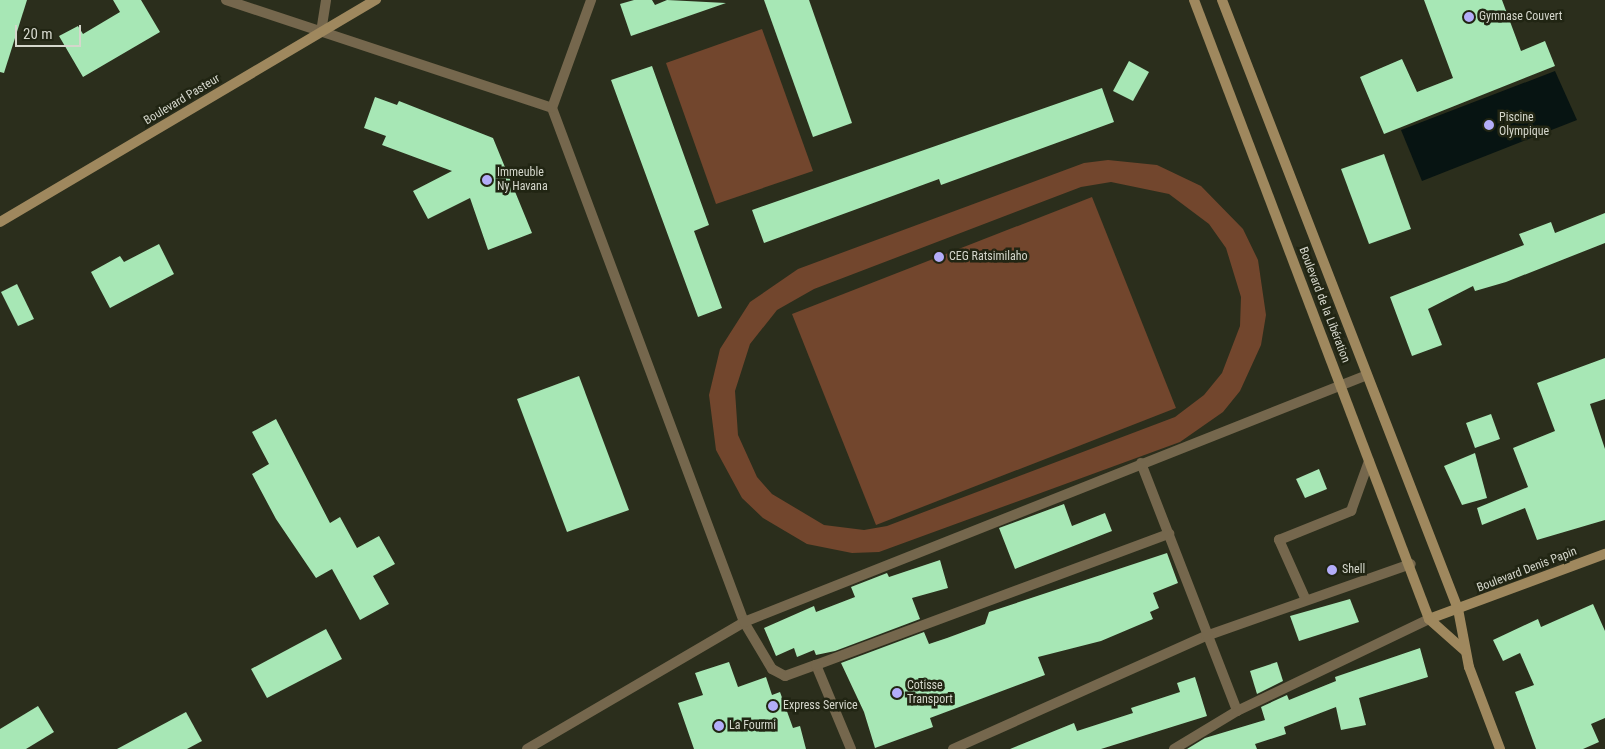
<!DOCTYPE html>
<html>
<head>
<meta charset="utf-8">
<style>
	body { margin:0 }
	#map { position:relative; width:1605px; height:749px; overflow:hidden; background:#2b2e1c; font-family:"Roboto Condensed",sans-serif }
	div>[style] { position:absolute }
	.green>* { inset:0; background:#72462d }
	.water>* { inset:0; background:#071412 }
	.building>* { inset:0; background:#a7e7b5 }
	.lane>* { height:10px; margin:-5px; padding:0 5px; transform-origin:5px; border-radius:5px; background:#75674d }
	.street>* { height:10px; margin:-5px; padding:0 5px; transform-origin:5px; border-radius:5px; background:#75674d }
	.secondary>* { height:10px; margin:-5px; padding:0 5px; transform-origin:5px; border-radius:5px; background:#9f885e }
	.dots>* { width:14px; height:14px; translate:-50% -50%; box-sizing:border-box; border:2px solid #212513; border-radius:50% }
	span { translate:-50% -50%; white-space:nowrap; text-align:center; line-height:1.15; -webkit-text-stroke:5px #212513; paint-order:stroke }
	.poi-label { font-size:12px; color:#d5d7cc }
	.left { translate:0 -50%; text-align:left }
	.street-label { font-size:12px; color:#d5d7cc }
	.scale { position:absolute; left:15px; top:25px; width:66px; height:22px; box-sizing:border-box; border:2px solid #d5d7cc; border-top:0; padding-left:6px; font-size:15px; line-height:18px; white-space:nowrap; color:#d5d7cc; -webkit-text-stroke:4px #212513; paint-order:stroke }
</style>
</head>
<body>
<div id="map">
	<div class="green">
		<i style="clip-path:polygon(762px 29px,813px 171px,716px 204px,666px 63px)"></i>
		<i style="clip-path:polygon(evenodd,1108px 160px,1157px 165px,1201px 186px,1243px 229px,1258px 260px,1266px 315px,1261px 345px,1240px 391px,1223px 412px,1180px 442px,879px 552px,852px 553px,807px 544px,763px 518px,742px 498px,716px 450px,709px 395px,720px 349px,750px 302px,798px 269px,1084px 163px,1108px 160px,1111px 182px,1169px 194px,1209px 224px,1226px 248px,1241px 297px,1240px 326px,1222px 373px,1204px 395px,1175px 417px,887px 526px,864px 530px,824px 525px,772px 494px,757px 477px,738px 435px,735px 391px,750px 344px,777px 310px,814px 289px,1081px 187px,1111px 182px)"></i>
		<i style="clip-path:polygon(1092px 197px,1176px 408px,876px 525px,792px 314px)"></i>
	</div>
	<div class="water">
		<i style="clip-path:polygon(1555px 71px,1577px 120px,1422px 181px,1401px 130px)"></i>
	</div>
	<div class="building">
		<i style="clip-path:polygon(0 0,27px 0,4px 73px,0 72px)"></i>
		<i style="clip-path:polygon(113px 0,141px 0,160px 32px,83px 77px,59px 36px,78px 26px,83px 34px,120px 12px)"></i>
		<i style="clip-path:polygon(634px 0,652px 0,655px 5px,667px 0,726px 3px,631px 36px,620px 4px)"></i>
		<i style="clip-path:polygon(764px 0,809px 0,852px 123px,813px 137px)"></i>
		<i style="clip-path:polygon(1424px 0,1502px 0,1521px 51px,1545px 41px,1555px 66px,1384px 134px,1360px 77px,1402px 59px,1417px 92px,1453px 78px)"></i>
		<i style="clip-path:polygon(1129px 61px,1149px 72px,1133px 101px,1113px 91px)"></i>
		<i style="clip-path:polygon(652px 66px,709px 225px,694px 231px,722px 308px,698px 317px,611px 80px)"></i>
		<i style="clip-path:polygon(1102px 88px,1114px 122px,941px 185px,939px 179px,764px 243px,752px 210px)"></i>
		<i style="clip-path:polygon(375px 97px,397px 105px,399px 101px,493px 138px,532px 233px,488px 250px,470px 198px,428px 219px,413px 191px,452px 171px,382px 145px,386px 136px,364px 128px)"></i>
		<i style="clip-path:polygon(1384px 154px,1411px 229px,1369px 244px,1341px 169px)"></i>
		<i style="clip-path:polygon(1605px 213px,1605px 243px,1506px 282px,1475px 291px,1473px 286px,1428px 309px,1442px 345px,1412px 356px,1390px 297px,1524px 245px,1519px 234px,1551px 222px,1555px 233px)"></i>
		<i style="clip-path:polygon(159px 244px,174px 274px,110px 308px,91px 272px,120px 256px,124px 262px)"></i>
		<i style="clip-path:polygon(17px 284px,34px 319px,18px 326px,1px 292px)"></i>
		<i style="clip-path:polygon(1605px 358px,1605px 399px,1590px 404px,1605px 449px,1605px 520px,1537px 540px,1525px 508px,1482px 525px,1477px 508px,1528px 487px,1513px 448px,1555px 431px,1537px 383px)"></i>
		<i style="clip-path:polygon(579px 376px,629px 510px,567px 532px,517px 399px)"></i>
		<i style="clip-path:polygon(1491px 414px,1500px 439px,1475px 448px,1466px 423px)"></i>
		<i style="clip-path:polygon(276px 419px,330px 523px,340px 517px,357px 548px,379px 536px,395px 564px,373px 576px,389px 604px,360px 620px,332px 569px,316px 578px,276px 519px,252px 474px,269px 464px,252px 432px)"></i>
		<i style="clip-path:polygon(1475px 453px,1487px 498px,1462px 505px,1444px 466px)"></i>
		<i style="clip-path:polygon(1319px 469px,1327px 489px,1305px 498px,1296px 479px)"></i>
		<i style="clip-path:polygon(1064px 504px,1072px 526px,1105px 513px,1112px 531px,1015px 569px,999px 528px)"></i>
		<i style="clip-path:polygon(1167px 553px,1178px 583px,1153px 593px,1159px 608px,1150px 612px,1153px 619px,1101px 641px,1038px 657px,1045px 675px,930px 718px,933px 727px,875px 748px,864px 712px,841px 663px,924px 632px,929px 644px,947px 638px,985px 624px,989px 612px)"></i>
		<i style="clip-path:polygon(940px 560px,948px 588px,912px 598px,920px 619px,835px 651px,816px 655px,814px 650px,797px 657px,794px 648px,776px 656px,764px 628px,814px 606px,816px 612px,855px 597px,851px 587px,887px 573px,889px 577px)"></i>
		<i style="clip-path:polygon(1350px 599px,1359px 622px,1299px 641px,1290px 616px)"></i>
		<i style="clip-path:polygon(1593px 604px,1605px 631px,1605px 718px,1591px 724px,1599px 742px,1583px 749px,1536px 749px,1515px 692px,1534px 685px,1520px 653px,1503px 661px,1493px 640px,1538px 619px,1541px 627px)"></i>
		<i style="clip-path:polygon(326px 629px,342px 659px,267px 698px,251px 669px)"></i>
		<i style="clip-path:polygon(1420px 648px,1428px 677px,1359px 698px,1366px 725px,1341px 730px,1336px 707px,1284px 727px,1286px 734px,1255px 744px,1257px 749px,1187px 749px,1205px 738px,1265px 720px,1261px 707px,1287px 695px,1289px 700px,1336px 681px,1335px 677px)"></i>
		<i style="clip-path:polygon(729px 662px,738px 687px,766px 677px,772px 695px,780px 692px,793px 728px,800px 726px,806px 749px,694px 749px,678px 703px,703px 695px,695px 673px)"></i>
		<i style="clip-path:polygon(1277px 662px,1283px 681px,1257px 694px,1250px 671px)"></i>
		<i style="clip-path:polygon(1195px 677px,1207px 716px,1101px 749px,1010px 749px,1074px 723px,1077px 731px,1133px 713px,1131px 708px,1180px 692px,1177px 683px)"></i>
		<i style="clip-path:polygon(38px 706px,54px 732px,26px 749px,0 749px,0 729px)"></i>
		<i style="clip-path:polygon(186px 712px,202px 741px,187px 749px,117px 749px)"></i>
	</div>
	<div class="lane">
		<i style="left:1305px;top:598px;width:64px;rotate:-114.1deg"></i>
		<i style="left:1279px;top:540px;width:78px;rotate:-21.9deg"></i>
		<i style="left:1351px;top:511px;width:53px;rotate:-70.2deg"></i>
		<i style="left:744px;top:622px;width:55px;rotate:59.2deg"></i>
		<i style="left:772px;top:669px;width:15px;rotate:28deg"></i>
		<i style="left:785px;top:676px;width:33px;rotate:-20deg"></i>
		<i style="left:851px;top:749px;width:91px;rotate:-112.6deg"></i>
		<i style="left:816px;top:665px;width:377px;rotate:-20.4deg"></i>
		<i style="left:953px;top:749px;width:277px;rotate:-24.1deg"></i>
		<i style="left:1206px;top:636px;width:217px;rotate:-19.4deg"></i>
	</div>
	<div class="street">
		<i style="left:226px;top:0;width:343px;rotate:18.3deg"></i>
		<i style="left:321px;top:32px;width:32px;rotate:-81deg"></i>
		<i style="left:552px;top:108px;width:549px;rotate:69.52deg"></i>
		<i style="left:552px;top:108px;width:115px;rotate:-70.1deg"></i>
		<i style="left:1141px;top:463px;width:266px;rotate:68.8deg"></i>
		<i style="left:527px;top:749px;width:251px;rotate:-30.3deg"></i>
		<i style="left:744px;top:622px;width:670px;rotate:-21.63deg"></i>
		<i style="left:1174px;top:749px;width:74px;rotate:-31.1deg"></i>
		<i style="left:1237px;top:711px;width:213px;rotate:-25.6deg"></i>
	</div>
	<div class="secondary">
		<i style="left:1194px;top:0;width:662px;rotate:69.21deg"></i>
		<i style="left:1222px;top:0;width:653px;rotate:68.82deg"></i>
		<i style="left:1458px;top:609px;width:59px;rotate:79.3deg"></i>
		<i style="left:1469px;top:667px;width:88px;rotate:69.3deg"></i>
		<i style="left:0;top:222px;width:437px;rotate:-30.6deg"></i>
		<i style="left:1429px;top:619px;width:188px;rotate:-20.3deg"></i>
		<i style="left:1429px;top:619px;width:48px;rotate:41.6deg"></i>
	</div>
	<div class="dots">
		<i style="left:1469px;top:17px;background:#b3adf9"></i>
		<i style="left:1489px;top:125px;background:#b3adf9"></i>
		<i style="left:487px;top:180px;background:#b3adf9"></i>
		<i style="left:939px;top:257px;background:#b3adf9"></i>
		<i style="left:1332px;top:570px;background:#b3adf9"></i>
		<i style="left:897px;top:693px;background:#b3adf9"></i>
		<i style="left:773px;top:706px;background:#b3adf9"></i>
		<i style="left:719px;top:726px;background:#b3adf9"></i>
	</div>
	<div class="poi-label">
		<span class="left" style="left:1479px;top:17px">Gymnase Couvert</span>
		<span class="left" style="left:1499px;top:125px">Piscine<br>Olympique</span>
		<span class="left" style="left:497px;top:180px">Immeuble<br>Ny Havana</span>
		<span class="left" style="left:949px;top:257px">CEG Ratsimilaho</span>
		<span class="left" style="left:1342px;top:570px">Shell</span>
		<span class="left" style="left:907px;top:693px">Cotisse<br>Transport</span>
		<span class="left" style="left:783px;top:706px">Express Service</span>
		<span class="left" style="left:729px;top:726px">La Fourmi</span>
	</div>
	<div class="street-label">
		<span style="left:182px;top:100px;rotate:-31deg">Boulevard Pasteur</span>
		<span style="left:1324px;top:305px;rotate:69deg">Boulevard de la Libération</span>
		<span style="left:1527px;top:570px;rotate:-21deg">Boulevard Denis Papin</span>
	</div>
	<div class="scale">20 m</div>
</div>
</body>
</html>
